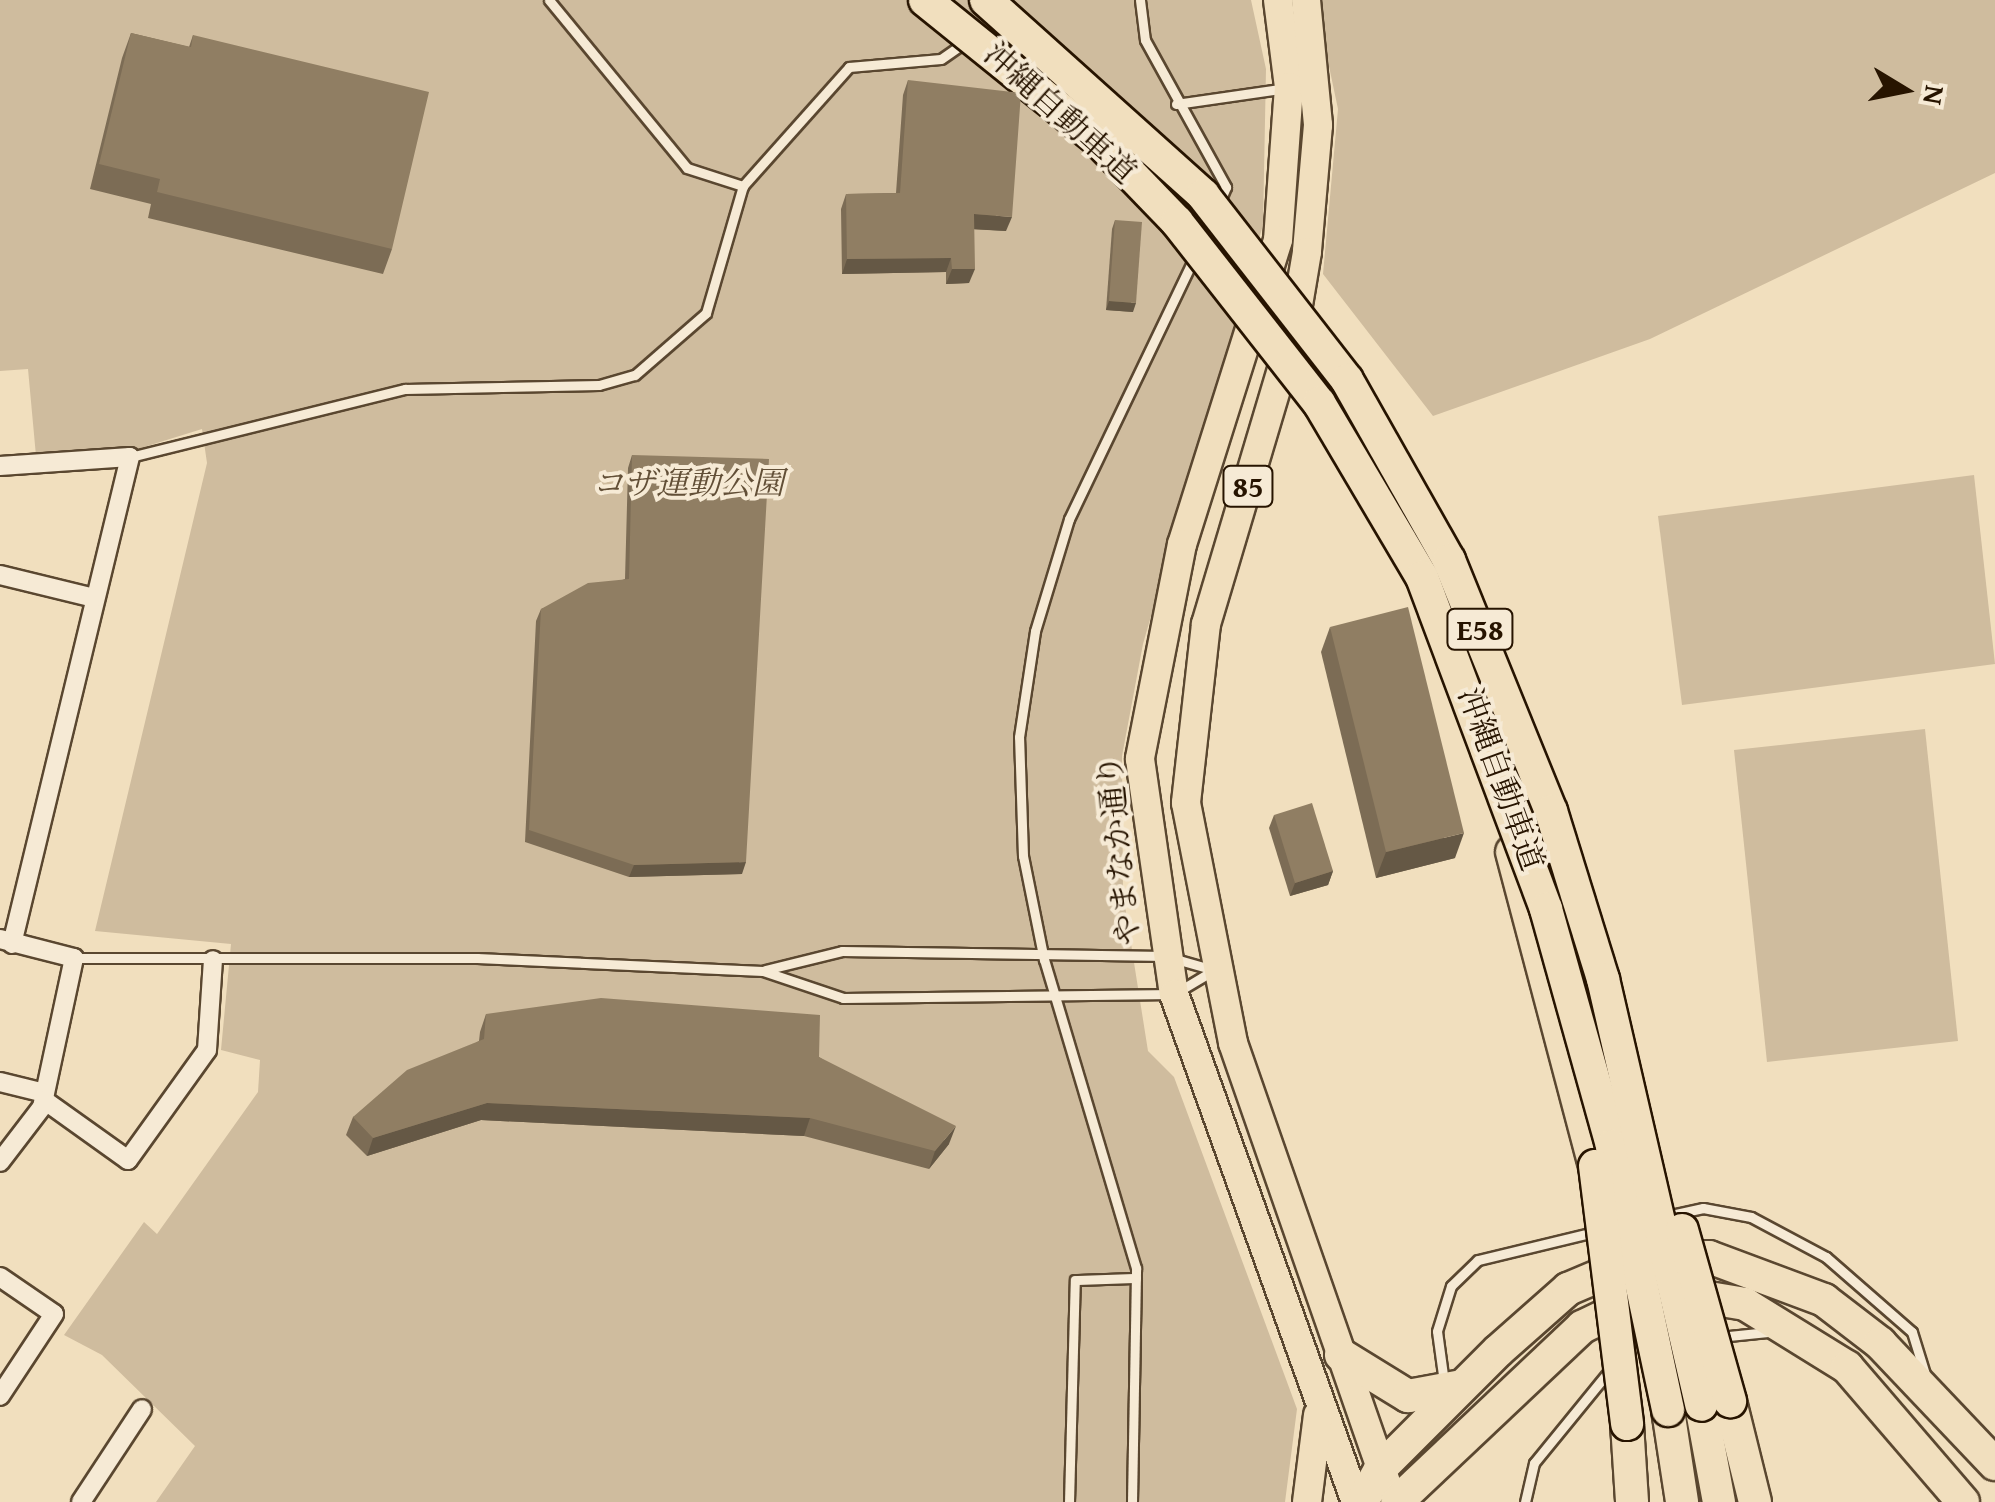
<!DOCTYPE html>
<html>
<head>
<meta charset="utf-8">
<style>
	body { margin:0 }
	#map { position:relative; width:1995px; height:1502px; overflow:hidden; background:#f1dfbe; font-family:"Gentium Book Plus","Noto Serif JP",serif }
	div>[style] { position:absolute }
	.green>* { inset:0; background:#cfbc9e }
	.roads { filter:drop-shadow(2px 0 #5a4730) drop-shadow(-2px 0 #5a4730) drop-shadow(0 2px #5a4730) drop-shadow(0 -2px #5a4730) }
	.lane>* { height:9px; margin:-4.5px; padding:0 4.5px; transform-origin:4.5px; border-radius:4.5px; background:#f6ead5 }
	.street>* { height:18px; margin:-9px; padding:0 9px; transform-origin:9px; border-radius:9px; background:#f6ead5 }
	.primary>* { height:28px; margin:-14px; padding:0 14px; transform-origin:14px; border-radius:14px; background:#f1dfbe }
	.highway>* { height:32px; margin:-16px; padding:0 16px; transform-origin:16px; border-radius:16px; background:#f1dfbe }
	.bridges { filter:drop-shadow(2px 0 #271400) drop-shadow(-2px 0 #271400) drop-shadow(0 2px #271400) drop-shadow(0 -2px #271400) }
	.highway-bridge>* { height:32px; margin:-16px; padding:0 16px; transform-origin:16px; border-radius:16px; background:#f1dfbe }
	.wall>* { inset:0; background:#7c6c55 }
	.shaded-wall>* { inset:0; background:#655845 }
	.building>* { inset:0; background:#907e63 }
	span { translate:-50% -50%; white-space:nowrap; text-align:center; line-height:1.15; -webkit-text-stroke:8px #f6ead5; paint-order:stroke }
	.shield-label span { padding:2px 8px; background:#f6ead5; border:2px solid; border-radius:8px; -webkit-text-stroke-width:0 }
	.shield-label { font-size:30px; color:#271400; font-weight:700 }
	.street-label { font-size:32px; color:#271400 }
	.park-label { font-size:32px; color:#624f37; font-style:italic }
	.north { position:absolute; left:1855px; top:40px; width:100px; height:100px; -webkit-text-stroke:8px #f6ead5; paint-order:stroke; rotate:100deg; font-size:28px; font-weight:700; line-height:40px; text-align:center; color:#271400 }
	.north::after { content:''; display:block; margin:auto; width:35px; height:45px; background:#271400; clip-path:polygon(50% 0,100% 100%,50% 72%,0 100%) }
</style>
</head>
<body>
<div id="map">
	<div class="green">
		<i style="clip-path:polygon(0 0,1251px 0,1266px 69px,1263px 225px,1143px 644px,1122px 756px,1123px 893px,1148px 1051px,1174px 1077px,1297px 1409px,1285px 1502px,156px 1502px,195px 1446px,102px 1355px,64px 1335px,144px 1222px,157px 1234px,258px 1092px,260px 1060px,221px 1050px,231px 944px,95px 931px,207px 463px,202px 429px,128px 452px,36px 456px,28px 369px,0 371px)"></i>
		<i style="clip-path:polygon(1315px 0,1995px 0,1995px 173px,1650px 339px,1433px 416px,1323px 274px,1338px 109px)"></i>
		<i style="clip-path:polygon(1974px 475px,1995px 664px,1682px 705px,1658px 516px)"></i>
		<i style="clip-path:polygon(1925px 729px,1958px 1041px,1767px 1062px,1734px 750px)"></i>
	</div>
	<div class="roads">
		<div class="lane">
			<i style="left:549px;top:0;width:217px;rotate:50.6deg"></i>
			<i style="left:687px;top:168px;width:59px;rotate:17.8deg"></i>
			<i style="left:1140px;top:0;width:40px;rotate:82.9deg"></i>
			<i style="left:1145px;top:40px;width:168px;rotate:61.1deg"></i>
			<i style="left:1226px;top:187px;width:15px;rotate:113deg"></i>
			<i style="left:1176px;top:104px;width:112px;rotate:-8.2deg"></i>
			<i style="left:130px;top:457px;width:283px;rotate:-13.9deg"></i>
			<i style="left:405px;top:389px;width:194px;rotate:-1.2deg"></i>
			<i style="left:599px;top:385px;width:37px;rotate:-16deg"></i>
			<i style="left:635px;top:375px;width:94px;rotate:-41.1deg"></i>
			<i style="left:706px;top:313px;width:132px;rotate:-73.8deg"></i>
			<i style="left:743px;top:186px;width:159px;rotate:-48.3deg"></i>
			<i style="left:849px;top:67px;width:92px;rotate:-5deg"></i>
			<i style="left:941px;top:59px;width:21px;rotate:-35deg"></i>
			<i style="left:74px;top:958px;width:403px"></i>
			<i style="left:477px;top:958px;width:286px;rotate:2.6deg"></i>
			<i style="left:763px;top:971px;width:84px;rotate:18.6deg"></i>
			<i style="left:843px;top:998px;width:331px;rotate:-0.7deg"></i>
			<i style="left:1174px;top:994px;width:47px;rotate:-31deg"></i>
			<i style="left:765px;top:970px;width:79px;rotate:-13.9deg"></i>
			<i style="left:842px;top:951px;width:323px;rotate:0.9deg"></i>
			<i style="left:1165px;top:956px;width:51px;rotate:15.9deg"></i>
			<i style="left:1662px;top:1217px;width:42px;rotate:-12.4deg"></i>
			<i style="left:1703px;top:1208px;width:49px;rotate:10.6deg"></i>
			<i style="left:1751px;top:1217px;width:85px;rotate:28.1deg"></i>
			<i style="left:1826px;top:1257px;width:114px;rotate:41.1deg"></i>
			<i style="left:1912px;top:1332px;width:44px;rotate:72.8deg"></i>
			<i style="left:1719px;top:1337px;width:49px;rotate:-5.8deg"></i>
			<i style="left:1443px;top:1375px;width:44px;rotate:-97.8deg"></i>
			<i style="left:1437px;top:1331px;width:47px;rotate:-72.7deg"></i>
			<i style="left:1451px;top:1286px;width:37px;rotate:-44deg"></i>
			<i style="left:1478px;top:1260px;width:123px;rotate:-13.6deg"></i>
			<i style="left:1069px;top:1502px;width:222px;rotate:-88.5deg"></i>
			<i style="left:1075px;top:1280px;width:61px;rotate:-1.9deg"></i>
			<i style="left:1132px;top:1502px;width:234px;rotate:-89deg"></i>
			<i style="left:1136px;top:1268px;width:321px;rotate:-106.6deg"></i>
			<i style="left:1044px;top:960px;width:106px;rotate:-101.4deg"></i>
			<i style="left:1023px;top:856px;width:119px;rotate:-91.9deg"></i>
			<i style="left:1019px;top:737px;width:107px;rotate:-81.4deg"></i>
			<i style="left:1035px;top:631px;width:117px;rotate:-73.1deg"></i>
			<i style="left:1069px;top:519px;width:292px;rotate:-64.4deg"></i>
			<i style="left:1525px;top:1502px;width:40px;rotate:-77deg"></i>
			<i style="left:1534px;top:1463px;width:125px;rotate:-50.8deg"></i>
		</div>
		<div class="street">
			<i style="left:0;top:466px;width:130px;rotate:-4deg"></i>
			<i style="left:130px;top:457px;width:501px;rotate:103.62deg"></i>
			<i style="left:0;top:575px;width:97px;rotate:13.7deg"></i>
			<i style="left:0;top:939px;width:76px;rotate:14.4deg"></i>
			<i style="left:74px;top:958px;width:152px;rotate:102.1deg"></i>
			<i style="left:42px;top:1107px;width:69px;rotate:127.4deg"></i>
			<i style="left:0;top:1082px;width:46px;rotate:13.7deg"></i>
			<i style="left:44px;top:1100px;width:103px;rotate:35.5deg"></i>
			<i style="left:128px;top:1160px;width:135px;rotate:-54.3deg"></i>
			<i style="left:207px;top:1050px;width:90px;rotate:-86.2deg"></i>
			<i style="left:0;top:1277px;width:65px;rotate:34.4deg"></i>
			<i style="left:54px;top:1314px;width:98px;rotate:123.4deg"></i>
			<i style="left:81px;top:1502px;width:111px;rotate:-56.7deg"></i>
		</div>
		<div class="primary">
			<i style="left:1278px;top:0;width:88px;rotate:82.8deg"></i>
			<i style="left:1289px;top:87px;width:153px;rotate:94.1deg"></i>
			<i style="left:1278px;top:240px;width:319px;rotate:107.5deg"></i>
			<i style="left:1182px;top:544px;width:219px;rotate:101.1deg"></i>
			<i style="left:1140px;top:759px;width:237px;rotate:81.8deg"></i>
			<i style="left:1174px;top:994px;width:540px;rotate:70.29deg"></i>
			<i style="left:1306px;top:0;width:126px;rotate:84.5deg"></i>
			<i style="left:1318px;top:125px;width:127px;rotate:95deg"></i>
			<i style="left:1307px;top:252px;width:78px;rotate:99.6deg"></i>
			<i style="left:1294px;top:329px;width:308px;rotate:106.6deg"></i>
			<i style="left:1206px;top:624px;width:180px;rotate:96.4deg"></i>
			<i style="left:1186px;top:803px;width:245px;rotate:78.9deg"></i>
			<i style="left:1233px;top:1043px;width:469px;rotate:70.8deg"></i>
			<i style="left:1307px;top:1502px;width:88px;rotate:-82.8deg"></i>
		</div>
		<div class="highway">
			<i style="left:1512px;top:852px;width:325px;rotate:75.2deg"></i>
			<i style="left:1341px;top:1355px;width:79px;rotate:31.5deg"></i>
			<i style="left:1408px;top:1396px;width:55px;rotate:-10.5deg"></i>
			<i style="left:1730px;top:1401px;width:104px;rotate:76.1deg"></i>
			<i style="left:1701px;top:1405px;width:99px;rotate:79.5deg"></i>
			<i style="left:1668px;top:1410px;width:93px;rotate:81.3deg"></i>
			<i style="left:1627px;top:1424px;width:78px;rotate:86.3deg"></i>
			<i style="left:1362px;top:1502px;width:38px;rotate:-61deg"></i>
			<i style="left:1380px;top:1469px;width:167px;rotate:-45deg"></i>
			<i style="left:1498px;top:1351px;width:94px;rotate:-41.5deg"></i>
			<i style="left:1568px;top:1289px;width:72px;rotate:-23deg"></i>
			<i style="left:1634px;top:1261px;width:75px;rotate:-3.1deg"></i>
			<i style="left:1709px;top:1257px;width:123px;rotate:20.5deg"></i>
			<i style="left:1824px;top:1300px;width:71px;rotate:37.5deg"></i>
			<i style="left:1880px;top:1343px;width:167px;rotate:46.5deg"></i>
			<i style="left:1397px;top:1502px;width:255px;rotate:-43.4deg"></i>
			<i style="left:1582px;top:1327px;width:60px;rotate:-25.7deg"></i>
			<i style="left:1636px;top:1301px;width:55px;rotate:-6.2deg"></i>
			<i style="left:1691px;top:1295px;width:55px;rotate:9.5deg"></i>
			<i style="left:1745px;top:1304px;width:120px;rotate:31.7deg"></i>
			<i style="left:1847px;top:1367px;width:178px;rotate:49.3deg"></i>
		</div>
	</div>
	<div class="bridges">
		<div class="highway-bridge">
			<i style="left:925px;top:0;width:218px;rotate:38.9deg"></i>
			<i style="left:1095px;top:137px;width:118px;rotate:46deg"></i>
			<i style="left:1177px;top:222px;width:230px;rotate:51.9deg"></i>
			<i style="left:1319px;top:403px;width:202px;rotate:59.4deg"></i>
			<i style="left:1422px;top:577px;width:354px;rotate:69.5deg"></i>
			<i style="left:1546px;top:909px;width:246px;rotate:74.4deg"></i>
			<i style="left:1612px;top:1146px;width:270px;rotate:78deg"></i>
			<i style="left:986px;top:0;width:292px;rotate:41.9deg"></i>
			<i style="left:1203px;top:195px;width:234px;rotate:52.1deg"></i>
			<i style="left:1347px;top:380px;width:207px;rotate:60.5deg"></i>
			<i style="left:1449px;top:560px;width:271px;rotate:67.9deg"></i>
			<i style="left:1551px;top:811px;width:176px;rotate:72.8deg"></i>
			<i style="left:1603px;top:979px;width:437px;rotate:77deg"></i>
			<i style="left:1595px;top:1166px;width:260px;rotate:82.9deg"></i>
			<i style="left:1682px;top:1230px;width:178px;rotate:74.3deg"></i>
		</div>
	</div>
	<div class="wall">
		<i style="clip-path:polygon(131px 33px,189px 47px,193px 35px,392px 249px,383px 274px,148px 218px,151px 204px,90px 189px,122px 58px)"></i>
		<i style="clip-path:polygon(908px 80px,1006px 231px,974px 229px,969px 283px,946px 284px,946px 272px,842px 274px,841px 209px,846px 194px,896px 193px,903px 95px)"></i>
		<i style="clip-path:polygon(1115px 220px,1133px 312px,1106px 310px,1112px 229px)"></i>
		<i style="clip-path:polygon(632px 455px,742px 874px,629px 877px,525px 842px,536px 621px,541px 609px,625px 579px,628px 468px)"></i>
		<i style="clip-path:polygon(1330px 627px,1455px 858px,1376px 878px,1321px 652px)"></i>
		<i style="clip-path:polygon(1274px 815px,1333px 871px,1328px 885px,1290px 896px,1269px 828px)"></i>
		<i style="clip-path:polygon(486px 1014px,819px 1057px,949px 1144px,929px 1169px,804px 1136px,481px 1120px,367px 1156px,346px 1135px,353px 1117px,479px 1041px,480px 1032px)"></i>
	</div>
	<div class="shaded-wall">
		<i style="clip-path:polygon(974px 214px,1012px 217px,1006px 231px,969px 229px)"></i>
		<i style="clip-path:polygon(951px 258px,946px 272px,842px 274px,847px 259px)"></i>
		<i style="clip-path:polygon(952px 269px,975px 269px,969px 283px,946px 284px)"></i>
		<i style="clip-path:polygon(1109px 301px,1136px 303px,1133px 312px,1106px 310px)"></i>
		<i style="clip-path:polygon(1464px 833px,1455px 858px,1376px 878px,1386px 852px)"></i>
		<i style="clip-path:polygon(746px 862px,742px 874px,629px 877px,634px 865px)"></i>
		<i style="clip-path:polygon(1333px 871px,1328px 885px,1290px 896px,1295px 883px)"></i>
		<i style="clip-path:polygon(487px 1103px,810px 1118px,804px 1136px,481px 1120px,367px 1156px,373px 1138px)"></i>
		<i style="clip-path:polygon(956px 1126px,949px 1144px,929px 1169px,935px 1151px)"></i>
	</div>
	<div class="building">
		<i style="clip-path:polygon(131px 33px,191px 47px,193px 35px,429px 92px,392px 249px,157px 192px,160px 179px,99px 164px)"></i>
		<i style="clip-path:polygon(908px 80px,1021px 93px,1012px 217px,974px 214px,975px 269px,952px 269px,951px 258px,847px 259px,846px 194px,900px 193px)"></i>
		<i style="clip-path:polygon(1115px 220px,1142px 222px,1136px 303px,1109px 301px)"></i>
		<i style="clip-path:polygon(632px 455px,769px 459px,746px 862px,634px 865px,529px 830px,541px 609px,588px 583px,629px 579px)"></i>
		<i style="clip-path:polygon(1408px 607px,1464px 833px,1386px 852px,1330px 627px)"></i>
		<i style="clip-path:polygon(1312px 803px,1333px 871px,1295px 883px,1274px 815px)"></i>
		<i style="clip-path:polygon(601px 998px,820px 1015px,819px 1057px,956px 1126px,935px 1151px,810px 1118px,487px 1103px,373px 1138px,353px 1117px,407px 1070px,484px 1039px,486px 1014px)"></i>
	</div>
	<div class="shield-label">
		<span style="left:1248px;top:486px">85</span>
		<span style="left:1480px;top:629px">E58</span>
	</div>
	<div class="street-label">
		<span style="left:1060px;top:113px;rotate:42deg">沖縄自動車道</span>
		<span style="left:1501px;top:779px;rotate:70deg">沖縄自動車道</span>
		<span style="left:1119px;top:850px;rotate:-96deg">やまなか通り</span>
	</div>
	<div class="park-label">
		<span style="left:688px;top:483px">コザ運動公園</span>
	</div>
	<div class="north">N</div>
</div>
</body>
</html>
